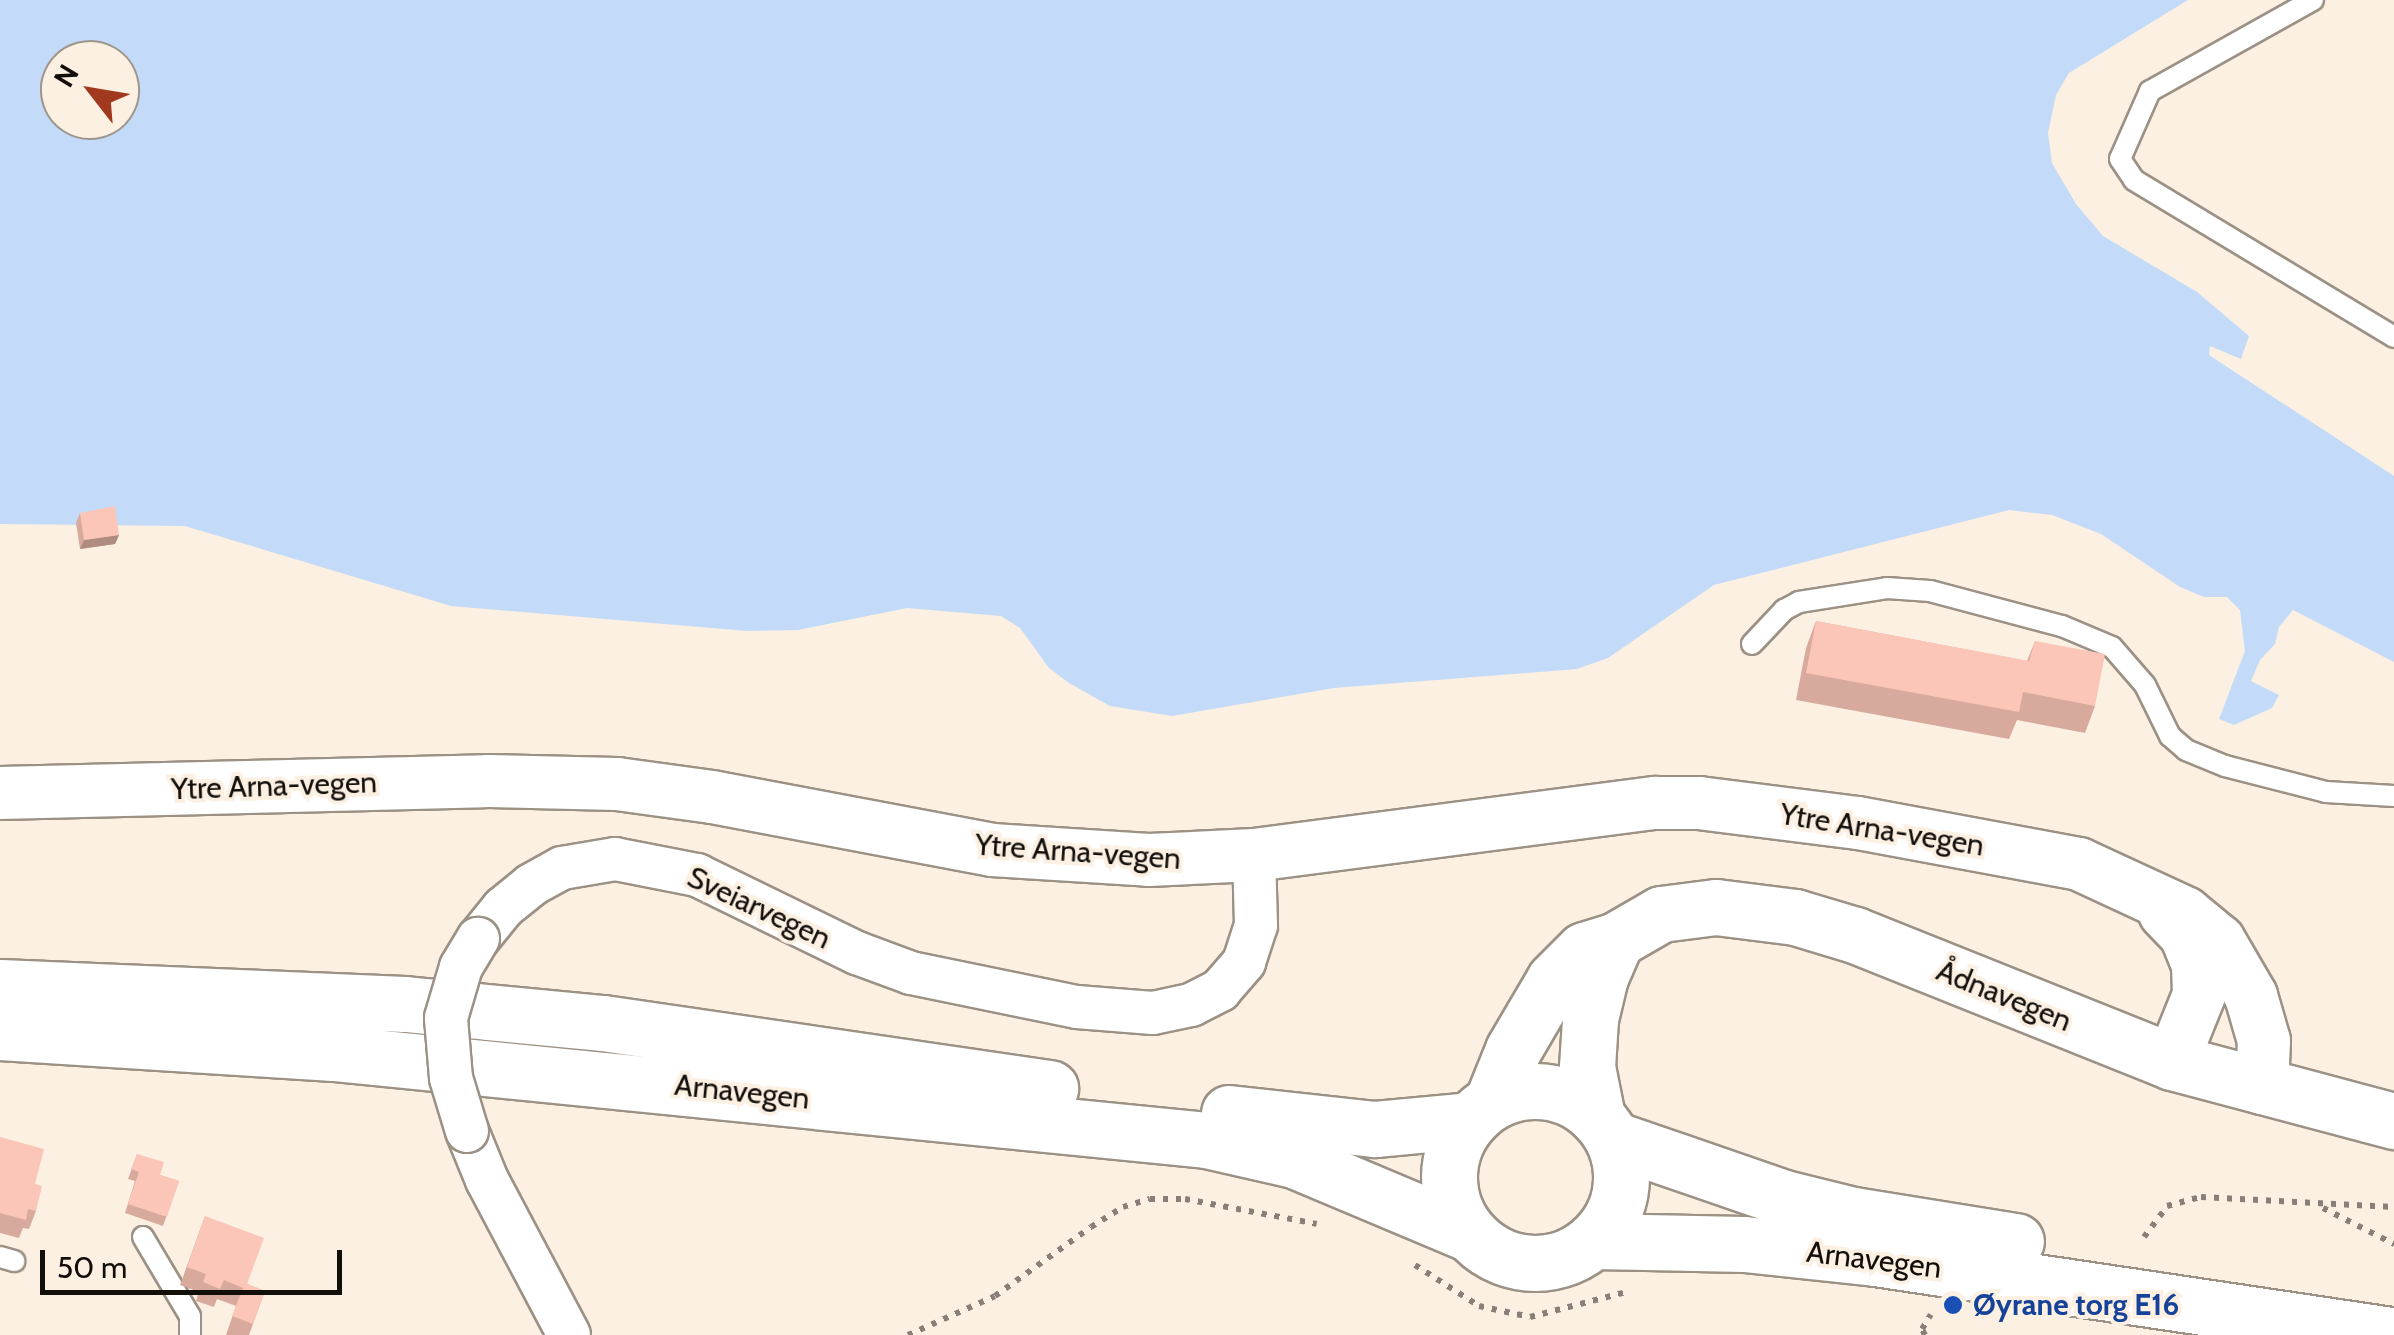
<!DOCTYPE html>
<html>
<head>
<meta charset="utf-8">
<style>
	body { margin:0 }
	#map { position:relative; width:2394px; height:1335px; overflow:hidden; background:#fcf0e3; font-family:Cabin,sans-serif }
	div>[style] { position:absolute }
	.water>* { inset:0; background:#c3dbf8 }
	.path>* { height:6px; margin-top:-3px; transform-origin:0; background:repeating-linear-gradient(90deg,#888078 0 5px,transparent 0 13px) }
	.roads { filter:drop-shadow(2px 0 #9b9184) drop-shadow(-2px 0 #9b9184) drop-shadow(0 2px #9b9184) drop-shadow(0 -2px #9b9184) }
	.service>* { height:20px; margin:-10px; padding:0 10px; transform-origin:10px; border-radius:10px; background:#fff }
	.minor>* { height:42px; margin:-21px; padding:0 21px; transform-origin:21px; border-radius:21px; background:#fff }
	.tertiary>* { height:52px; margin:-26px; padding:0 26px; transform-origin:26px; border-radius:26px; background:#fff }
	.secondary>* { height:55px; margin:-27.5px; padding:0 27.5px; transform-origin:27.5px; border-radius:27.5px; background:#fff }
	.trunk>* { height:55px; margin:-27.5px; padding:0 27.5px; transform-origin:27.5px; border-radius:27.5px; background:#fff }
	.trunk>.ring { margin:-27.5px; padding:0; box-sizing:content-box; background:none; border:55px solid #fff; border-radius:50% }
	.bridges { filter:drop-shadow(2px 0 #9b9184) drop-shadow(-2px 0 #9b9184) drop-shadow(0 2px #9b9184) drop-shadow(0 -2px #9b9184) }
	.minor-bridge>* { height:42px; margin:-21px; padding:0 21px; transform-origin:21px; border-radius:21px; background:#fff }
	.wall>* { inset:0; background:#d8aa9d }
	.shaded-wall>* { inset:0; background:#b08b80 }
	.building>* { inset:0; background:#fbc6b7 }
	.dots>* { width:28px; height:28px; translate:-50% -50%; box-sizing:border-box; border:5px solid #fcf0e3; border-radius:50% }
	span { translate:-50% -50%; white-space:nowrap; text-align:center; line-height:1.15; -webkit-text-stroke:8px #fcf0e3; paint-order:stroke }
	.street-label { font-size:30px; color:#120e0a }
	.transit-label { font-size:30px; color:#164399; font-weight:700 }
	.left { translate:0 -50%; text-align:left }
	.north { position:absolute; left:40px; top:40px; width:100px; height:100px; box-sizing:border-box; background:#fcf0e3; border:2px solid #9e968c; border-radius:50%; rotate:301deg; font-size:28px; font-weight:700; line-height:40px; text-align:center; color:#120e0a }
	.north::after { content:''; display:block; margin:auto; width:35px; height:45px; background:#a1391e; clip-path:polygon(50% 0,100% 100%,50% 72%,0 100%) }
	.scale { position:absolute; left:40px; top:1250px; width:302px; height:45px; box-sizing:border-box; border:5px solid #120e0a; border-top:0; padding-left:12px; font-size:30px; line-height:35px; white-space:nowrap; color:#120e0a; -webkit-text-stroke:8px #fcf0e3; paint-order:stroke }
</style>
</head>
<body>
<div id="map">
	<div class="water">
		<i style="clip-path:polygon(evenodd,0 0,2188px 0,2069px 73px,2056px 95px,2048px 133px,2052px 163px,2076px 204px,2103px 236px,2197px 292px,2249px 336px,2241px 359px,2210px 346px,2209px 355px,2394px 476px,2394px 662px,2293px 610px,2279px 627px,2275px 644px,2260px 660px,2251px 681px,2279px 695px,2272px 708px,2234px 725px,2219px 719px,2245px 651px,2240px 610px,2227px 597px,2204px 597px,2180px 587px,2101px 534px,2052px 515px,2009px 510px,1714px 585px,1608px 658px,1577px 669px,1334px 688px,1172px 716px,1110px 706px,1069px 683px,1049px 668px,1020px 628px,1001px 616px,907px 608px,798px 630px,747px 631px,451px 606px,185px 526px,0 524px,0 0,60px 60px,120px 60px,120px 120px,60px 120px,60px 60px)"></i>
	</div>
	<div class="path">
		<i style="left:2323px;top:1208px;width:80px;rotate:26.9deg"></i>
		<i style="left:2144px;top:1237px;width:39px;rotate:-53deg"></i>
		<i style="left:2167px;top:1206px;width:35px;rotate:-15deg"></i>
		<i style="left:2201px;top:1197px;width:193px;rotate:3deg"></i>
		<i style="left:1415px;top:1265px;width:76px;rotate:32.6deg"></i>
		<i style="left:1479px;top:1306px;width:52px;rotate:12.2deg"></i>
		<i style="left:1530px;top:1317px;width:103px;rotate:-14.6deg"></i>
		<i style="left:908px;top:1335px;width:95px;rotate:-24.1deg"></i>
		<i style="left:995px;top:1296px;width:118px;rotate:-35.7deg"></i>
		<i style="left:1091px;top:1227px;width:38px;rotate:-32deg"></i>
		<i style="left:1123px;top:1207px;width:28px;rotate:-17deg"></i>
		<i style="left:1150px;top:1199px;width:35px"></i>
		<i style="left:1185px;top:1199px;width:134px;rotate:10.7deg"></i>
		<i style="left:1925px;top:1335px;width:7px;rotate:-117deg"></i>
		<i style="left:1922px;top:1329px;width:17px;rotate:-59deg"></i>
	</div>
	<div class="roads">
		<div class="service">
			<i style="left:2313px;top:0;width:187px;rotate:150.8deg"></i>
			<i style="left:2150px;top:91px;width:74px;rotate:113.8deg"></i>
			<i style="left:2120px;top:159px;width:25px;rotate:56deg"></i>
			<i style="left:2134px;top:180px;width:304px;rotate:31.1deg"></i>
			<i style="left:1752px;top:644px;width:47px;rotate:-46.7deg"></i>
			<i style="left:1784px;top:610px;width:17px;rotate:-28deg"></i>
			<i style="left:1799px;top:602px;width:89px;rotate:-9deg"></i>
			<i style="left:1887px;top:588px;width:43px;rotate:4deg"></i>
			<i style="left:1930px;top:591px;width:137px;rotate:14.9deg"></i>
			<i style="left:2062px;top:626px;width:54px;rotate:22.8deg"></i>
			<i style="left:2112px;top:647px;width:50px;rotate:49deg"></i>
			<i style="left:2145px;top:685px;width:57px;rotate:63.9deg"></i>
			<i style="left:2170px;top:736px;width:21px;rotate:41deg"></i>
			<i style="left:2186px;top:750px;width:42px;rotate:22.3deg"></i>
			<i style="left:2225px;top:766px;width:104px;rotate:14.4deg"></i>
			<i style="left:2326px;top:792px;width:68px;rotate:3.4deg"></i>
			<i style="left:143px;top:1237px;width:92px;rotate:59.3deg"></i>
			<i style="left:190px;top:1316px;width:19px;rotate:90deg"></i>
			<i style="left:0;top:1257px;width:15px;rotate:16deg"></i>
		</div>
		<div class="minor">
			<i style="left:478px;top:939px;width:40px;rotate:-51deg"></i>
			<i style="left:503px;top:908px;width:36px;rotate:-39deg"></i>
			<i style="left:531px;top:885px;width:35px;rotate:-29deg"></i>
			<i style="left:562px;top:868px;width:54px;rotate:-9.6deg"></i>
			<i style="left:615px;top:859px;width:84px;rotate:11deg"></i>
			<i style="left:697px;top:875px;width:178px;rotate:26deg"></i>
			<i style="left:857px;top:953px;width:58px;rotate:20.3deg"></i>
			<i style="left:911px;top:973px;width:169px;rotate:11.6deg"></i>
			<i style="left:1077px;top:1007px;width:76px;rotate:4.5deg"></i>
			<i style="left:1153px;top:1013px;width:39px;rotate:-12deg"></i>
			<i style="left:1191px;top:1005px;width:33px;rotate:-27deg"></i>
			<i style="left:1220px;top:990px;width:37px;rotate:-49deg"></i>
			<i style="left:1244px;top:962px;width:39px;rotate:-72deg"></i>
			<i style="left:1256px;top:925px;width:70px;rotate:-91.6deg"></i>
			<i style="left:467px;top:1131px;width:53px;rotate:67.8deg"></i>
			<i style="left:487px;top:1180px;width:175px;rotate:62.1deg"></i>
		</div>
		<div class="tertiary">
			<i style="left:0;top:793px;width:489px;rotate:-1.4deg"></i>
			<i style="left:489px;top:781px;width:128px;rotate:1.3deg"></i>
			<i style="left:617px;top:784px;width:96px;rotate:7.8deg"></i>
			<i style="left:712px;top:797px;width:285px;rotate:10.7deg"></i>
			<i style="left:992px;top:850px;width:157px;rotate:3.6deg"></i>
			<i style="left:1149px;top:860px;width:105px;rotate:-2.7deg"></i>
			<i style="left:1254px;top:855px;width:405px;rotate:-7.4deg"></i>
			<i style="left:1656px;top:803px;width:43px"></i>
			<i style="left:1699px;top:803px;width:160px;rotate:7.2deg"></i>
			<i style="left:1858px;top:823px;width:225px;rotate:10.5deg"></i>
			<i style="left:2079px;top:864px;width:117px;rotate:24.8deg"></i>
			<i style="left:2185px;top:913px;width:44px;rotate:39.5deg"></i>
			<i style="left:2219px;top:941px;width:64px;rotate:59.8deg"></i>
			<i style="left:2251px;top:996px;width:47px;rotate:73.9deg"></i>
			<i style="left:2264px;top:1041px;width:47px;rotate:92.4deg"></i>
			<i style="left:2165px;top:913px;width:30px;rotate:46deg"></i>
			<i style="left:2186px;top:935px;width:32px;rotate:68deg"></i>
			<i style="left:2198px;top:965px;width:30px;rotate:88deg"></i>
			<i style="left:2199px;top:995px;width:72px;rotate:111.9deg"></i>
		</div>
		<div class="secondary">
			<i style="left:1492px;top:1102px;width:56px;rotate:-68deg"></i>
			<i style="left:1513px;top:1050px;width:81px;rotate:-59.6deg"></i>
			<i style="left:1554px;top:980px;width:42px;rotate:-45deg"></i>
			<i style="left:1584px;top:950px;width:34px;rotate:-17deg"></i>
			<i style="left:1616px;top:940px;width:52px;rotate:-30deg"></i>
			<i style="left:1661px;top:914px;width:55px;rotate:-7.3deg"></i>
			<i style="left:1716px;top:907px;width:80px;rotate:7.2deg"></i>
			<i style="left:1795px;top:917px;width:63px;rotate:16.7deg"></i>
			<i style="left:1855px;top:935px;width:341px;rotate:21.8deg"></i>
			<i style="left:2172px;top:1062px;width:230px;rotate:14.9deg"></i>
			<i style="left:1597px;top:1117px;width:51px;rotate:-101.3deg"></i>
			<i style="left:1587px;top:1067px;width:48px;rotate:-86.4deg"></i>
			<i style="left:1590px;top:1019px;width:43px;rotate:-76.6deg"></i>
			<i style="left:1600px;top:977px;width:40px;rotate:-66.6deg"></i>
		</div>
		<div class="trunk">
			<i style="left:0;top:987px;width:405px;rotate:2.4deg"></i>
			<i style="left:405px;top:1004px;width:199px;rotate:5.5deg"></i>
			<i style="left:603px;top:1023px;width:452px;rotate:8.3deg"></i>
			<i style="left:0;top:1032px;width:334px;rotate:3.6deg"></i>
			<i style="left:333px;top:1053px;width:877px;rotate:5.69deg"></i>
			<i style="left:1206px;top:1140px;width:90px;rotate:12.8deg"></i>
			<i style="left:1294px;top:1160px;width:189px;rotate:22.8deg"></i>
			<i class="ring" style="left:1449px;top:1091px;width:117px;height:117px"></i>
			<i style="left:1229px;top:1113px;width:147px;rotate:6.3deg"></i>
			<i style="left:1375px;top:1129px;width:95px;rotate:-5.4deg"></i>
			<i style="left:1613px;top:1139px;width:181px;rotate:19deg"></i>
			<i style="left:1784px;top:1198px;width:71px;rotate:13.8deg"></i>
			<i style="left:1853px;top:1215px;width:165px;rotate:9.1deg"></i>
			<i style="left:1593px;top:1241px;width:151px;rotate:1.1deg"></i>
			<i style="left:1744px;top:1244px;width:132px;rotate:6.1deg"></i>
			<i style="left:1875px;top:1258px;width:522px;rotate:8.49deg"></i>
		</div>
	</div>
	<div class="bridges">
		<div class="minor-bridge">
			<i style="left:467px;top:1131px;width:55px;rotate:-106.8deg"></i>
			<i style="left:451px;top:1078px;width:60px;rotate:-94.8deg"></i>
			<i style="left:446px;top:1018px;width:53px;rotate:-73.6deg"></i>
			<i style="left:461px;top:967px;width:33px;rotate:-59deg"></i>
		</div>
	</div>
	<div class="wall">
		<i style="clip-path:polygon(80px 513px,119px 535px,115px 544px,80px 549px,76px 523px)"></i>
		<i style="clip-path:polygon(1816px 621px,2027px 661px,2035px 641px,2095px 706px,2085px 733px,2017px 720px,2009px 739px,1796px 700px,1806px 648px)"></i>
		<i style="clip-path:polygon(0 1137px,36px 1211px,29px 1229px,23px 1228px,19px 1238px,0 1233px)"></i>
		<i style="clip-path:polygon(137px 1154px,160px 1175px,179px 1181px,163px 1226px,125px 1213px,135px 1181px,128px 1179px)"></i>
		<i style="clip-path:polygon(205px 1216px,247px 1284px,265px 1291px,249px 1335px,226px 1335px,236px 1306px,217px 1299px,214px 1307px,196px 1301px,199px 1292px,180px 1285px)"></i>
	</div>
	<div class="shaded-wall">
		<i style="clip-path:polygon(119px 535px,115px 544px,80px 549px,84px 540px)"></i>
	</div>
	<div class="building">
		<i style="clip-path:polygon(115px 506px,119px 535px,84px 540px,80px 513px)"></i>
		<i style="clip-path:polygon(1816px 621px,2029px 661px,2035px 641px,2105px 654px,2095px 706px,2023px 692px,2019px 712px,1806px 673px)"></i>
		<i style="clip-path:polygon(0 1137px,44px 1149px,35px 1184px,42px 1186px,36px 1211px,28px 1209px,26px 1220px,0 1213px)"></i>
		<i style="clip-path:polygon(137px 1154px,164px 1162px,160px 1175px,179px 1181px,167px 1217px,128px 1204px,139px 1172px,131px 1169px)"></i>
		<i style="clip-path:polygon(205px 1216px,264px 1238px,247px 1284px,265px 1291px,253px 1324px,232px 1316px,243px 1288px,224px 1280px,220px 1289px,203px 1282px,206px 1274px,187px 1267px)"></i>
	</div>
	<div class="dots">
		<i style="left:1953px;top:1305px;background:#1a4fb4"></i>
	</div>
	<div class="street-label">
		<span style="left:274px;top:786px;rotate:-2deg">Ytre Arna-vegen</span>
		<span style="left:1882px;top:830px;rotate:9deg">Ytre Arna-vegen</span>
		<span style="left:1078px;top:852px;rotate:4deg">Ytre Arna-vegen</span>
		<span style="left:759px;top:908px;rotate:25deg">Sveiarvegen</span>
		<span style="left:2004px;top:996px;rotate:22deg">Ådnavegen</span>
		<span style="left:742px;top:1092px;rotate:6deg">Arnavegen</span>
		<span style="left:1874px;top:1260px;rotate:7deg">Arnavegen</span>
	</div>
	<div class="transit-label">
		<span class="left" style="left:1973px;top:1305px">Øyrane torg E16</span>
	</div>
	<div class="north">N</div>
	<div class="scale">50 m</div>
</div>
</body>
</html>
